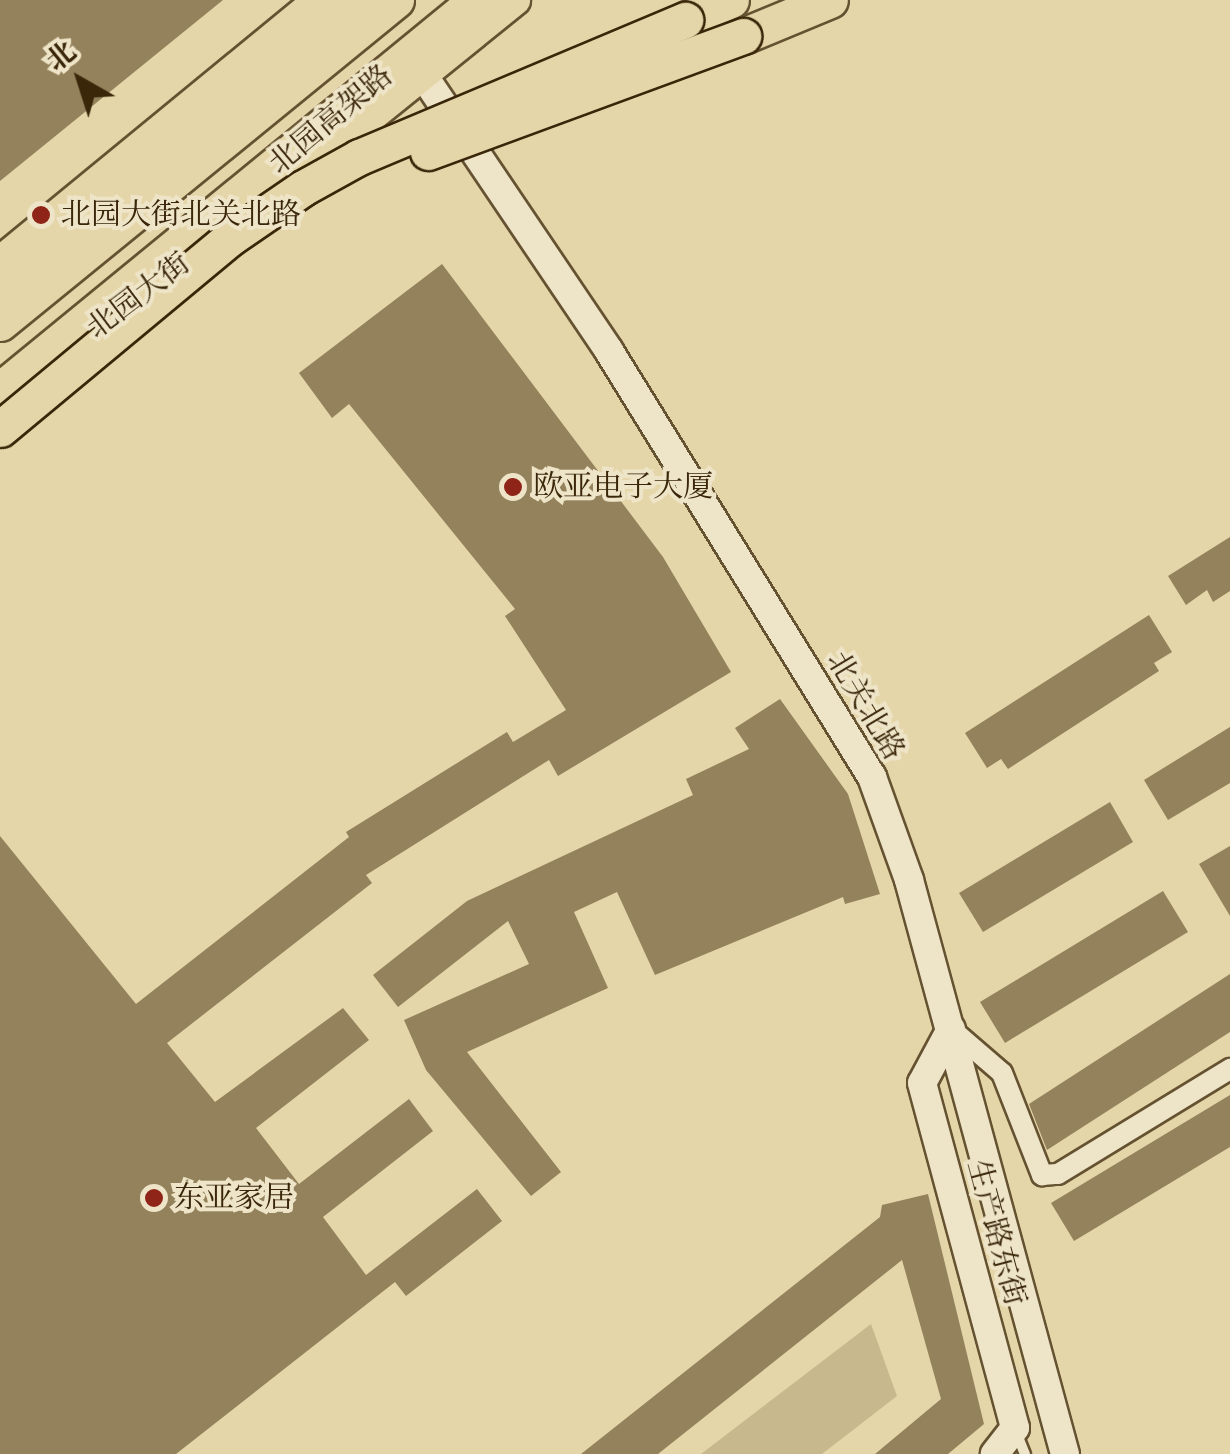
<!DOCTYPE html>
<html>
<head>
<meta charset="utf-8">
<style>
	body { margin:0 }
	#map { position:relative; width:1230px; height:1454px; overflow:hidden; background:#e5d6a9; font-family:Cardo,"Noto Serif SC",serif }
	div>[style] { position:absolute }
	.green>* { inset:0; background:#c8b88e }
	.building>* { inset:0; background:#93825c }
	.roads { filter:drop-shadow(2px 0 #655231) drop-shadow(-2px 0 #655231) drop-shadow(0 2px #655231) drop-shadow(0 -2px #655231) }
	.lane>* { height:10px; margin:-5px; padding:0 5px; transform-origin:5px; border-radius:5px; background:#eee4c7 }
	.street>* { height:20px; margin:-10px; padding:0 10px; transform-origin:10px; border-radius:10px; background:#eee4c7 }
	.secondary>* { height:28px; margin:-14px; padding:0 14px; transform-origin:14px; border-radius:14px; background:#eee4c7 }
	.primary>* { height:30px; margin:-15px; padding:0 15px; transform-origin:15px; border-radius:15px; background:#e5d6a9 }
	.highway>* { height:35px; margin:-17.5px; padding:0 17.5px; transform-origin:17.5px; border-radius:17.5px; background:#e5d6a9 }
	.bridges { filter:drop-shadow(2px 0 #3a2609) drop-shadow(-2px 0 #3a2609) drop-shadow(0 2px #3a2609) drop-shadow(0 -2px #3a2609) }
	.highway-bridge>* { height:35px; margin:-17.5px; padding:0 17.5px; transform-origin:17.5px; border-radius:17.5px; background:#e5d6a9 }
	.dots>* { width:28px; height:28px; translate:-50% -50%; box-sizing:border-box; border:5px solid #eee4c7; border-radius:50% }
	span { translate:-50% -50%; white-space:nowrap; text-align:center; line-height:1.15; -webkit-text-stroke:8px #eee4c7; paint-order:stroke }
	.street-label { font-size:30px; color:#3a2609 }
	.poi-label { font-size:30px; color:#3a2609 }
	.left { translate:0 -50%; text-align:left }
	.north { position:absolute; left:30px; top:30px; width:100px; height:100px; -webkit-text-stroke:8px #eee4c7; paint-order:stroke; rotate:321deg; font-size:28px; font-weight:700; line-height:40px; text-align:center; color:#3a2609 }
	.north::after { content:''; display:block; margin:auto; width:35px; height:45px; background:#3a2609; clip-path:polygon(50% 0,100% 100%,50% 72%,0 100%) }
</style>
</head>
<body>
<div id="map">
	<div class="green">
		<i style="clip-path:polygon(871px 1324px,897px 1396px,822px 1454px,701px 1454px)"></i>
	</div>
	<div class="building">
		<i style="clip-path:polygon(0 0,223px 0,0 181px)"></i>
		<i style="clip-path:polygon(442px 264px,663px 557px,731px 672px,558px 776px,549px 760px,366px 875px,372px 883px,167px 1043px,215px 1102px,343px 1008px,369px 1040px,256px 1128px,299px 1184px,409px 1099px,433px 1131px,323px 1217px,366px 1275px,477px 1189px,502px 1221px,406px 1296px,395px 1282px,176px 1454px,0 1454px,0 836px,136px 1004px,349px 837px,346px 832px,507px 732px,513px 742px,566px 710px,505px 616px,515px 609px,349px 404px,332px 418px,299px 373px)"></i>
		<i style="clip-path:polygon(1230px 537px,1230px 591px,1213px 602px,1207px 590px,1186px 605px,1168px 576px)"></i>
		<i style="clip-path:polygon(1149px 615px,1172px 652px,1154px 663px,1159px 671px,1008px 769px,1001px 759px,987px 768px,965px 733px)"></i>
		<i style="clip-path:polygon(780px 699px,848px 794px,880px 894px,845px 904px,843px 897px,655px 975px,617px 892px,574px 912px,608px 988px,467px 1052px,561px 1172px,531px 1196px,426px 1070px,404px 1020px,529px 964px,508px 921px,398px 1007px,373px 975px,467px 901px,693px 795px,686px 779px,749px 749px,735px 728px)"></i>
		<i style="clip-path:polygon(1230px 727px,1230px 783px,1168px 820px,1144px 780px)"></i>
		<i style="clip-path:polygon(1110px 802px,1133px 842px,983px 932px,959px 893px)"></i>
		<i style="clip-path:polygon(1230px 846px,1230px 916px,1199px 864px)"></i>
		<i style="clip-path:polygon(1163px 891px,1188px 932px,1005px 1043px,980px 1002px)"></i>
		<i style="clip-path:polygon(1230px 974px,1230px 1032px,1047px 1150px,1029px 1104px)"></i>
		<i style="clip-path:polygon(1230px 1095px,1230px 1147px,1074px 1241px,1051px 1203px)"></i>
		<i style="clip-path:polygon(928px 1194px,984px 1424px,948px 1454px,875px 1454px,941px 1399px,902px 1260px,658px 1454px,581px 1454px,880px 1217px,882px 1205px)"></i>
	</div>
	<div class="roads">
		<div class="lane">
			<i style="left:1016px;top:1432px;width:24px;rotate:68deg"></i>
		</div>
		<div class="street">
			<i style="left:951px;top:1029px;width:67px;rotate:40.8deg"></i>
			<i style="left:1002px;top:1073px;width:110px;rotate:68.6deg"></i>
			<i style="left:1042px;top:1175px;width:16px;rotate:-4deg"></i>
			<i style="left:1058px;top:1174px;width:202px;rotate:-31.4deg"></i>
		</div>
		<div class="secondary">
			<i style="left:423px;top:75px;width:333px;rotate:56deg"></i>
			<i style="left:609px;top:351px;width:501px;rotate:58.31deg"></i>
			<i style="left:872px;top:777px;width:109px;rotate:70.2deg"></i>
			<i style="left:909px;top:880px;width:595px;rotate:74.8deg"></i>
			<i style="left:951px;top:1029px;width:61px;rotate:118.2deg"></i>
			<i style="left:922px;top:1083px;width:357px;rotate:74.9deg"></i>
			<i style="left:1015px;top:1428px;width:33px;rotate:128deg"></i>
		</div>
		<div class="primary">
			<i style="left:291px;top:181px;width:288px;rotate:-38.9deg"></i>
			<i style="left:0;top:289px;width:457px;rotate:-39.2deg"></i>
		</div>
		<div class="highway">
			<i style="left:685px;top:20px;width:50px;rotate:-23.5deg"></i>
			<i style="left:743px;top:36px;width:94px;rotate:-22.5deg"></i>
			<i style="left:0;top:264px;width:416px;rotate:-39.4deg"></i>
			<i style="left:0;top:323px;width:511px;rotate:-39.2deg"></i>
			<i style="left:0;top:390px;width:615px;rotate:-39.33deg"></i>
		</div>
	</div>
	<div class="bridges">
		<div class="highway-bridge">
			<i style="left:428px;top:152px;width:336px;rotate:-20.2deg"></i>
			<i style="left:0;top:429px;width:299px;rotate:-39.7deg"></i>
			<i style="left:230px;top:238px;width:88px;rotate:-34.4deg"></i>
			<i style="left:303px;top:188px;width:64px;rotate:-29deg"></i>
			<i style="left:359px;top:157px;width:354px;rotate:-22.8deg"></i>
		</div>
	</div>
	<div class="dots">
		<i style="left:41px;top:215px;background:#8f2418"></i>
		<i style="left:513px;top:487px;background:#8f2418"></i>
		<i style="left:154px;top:1198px;background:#8f2418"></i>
	</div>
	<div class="street-label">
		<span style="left:331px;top:120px;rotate:-40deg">北园高架路</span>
		<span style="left:139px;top:296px;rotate:-37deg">北园大街</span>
		<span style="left:865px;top:706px;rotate:59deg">北关北路</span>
		<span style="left:996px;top:1233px;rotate:75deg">生产路东街</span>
	</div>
	<div class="poi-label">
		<span class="left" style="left:61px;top:215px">北园大街北关北路</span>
		<span class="left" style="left:533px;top:487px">欧亚电子大厦</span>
		<span class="left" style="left:174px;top:1198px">东亚家居</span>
	</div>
	<div class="north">北</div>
</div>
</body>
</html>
